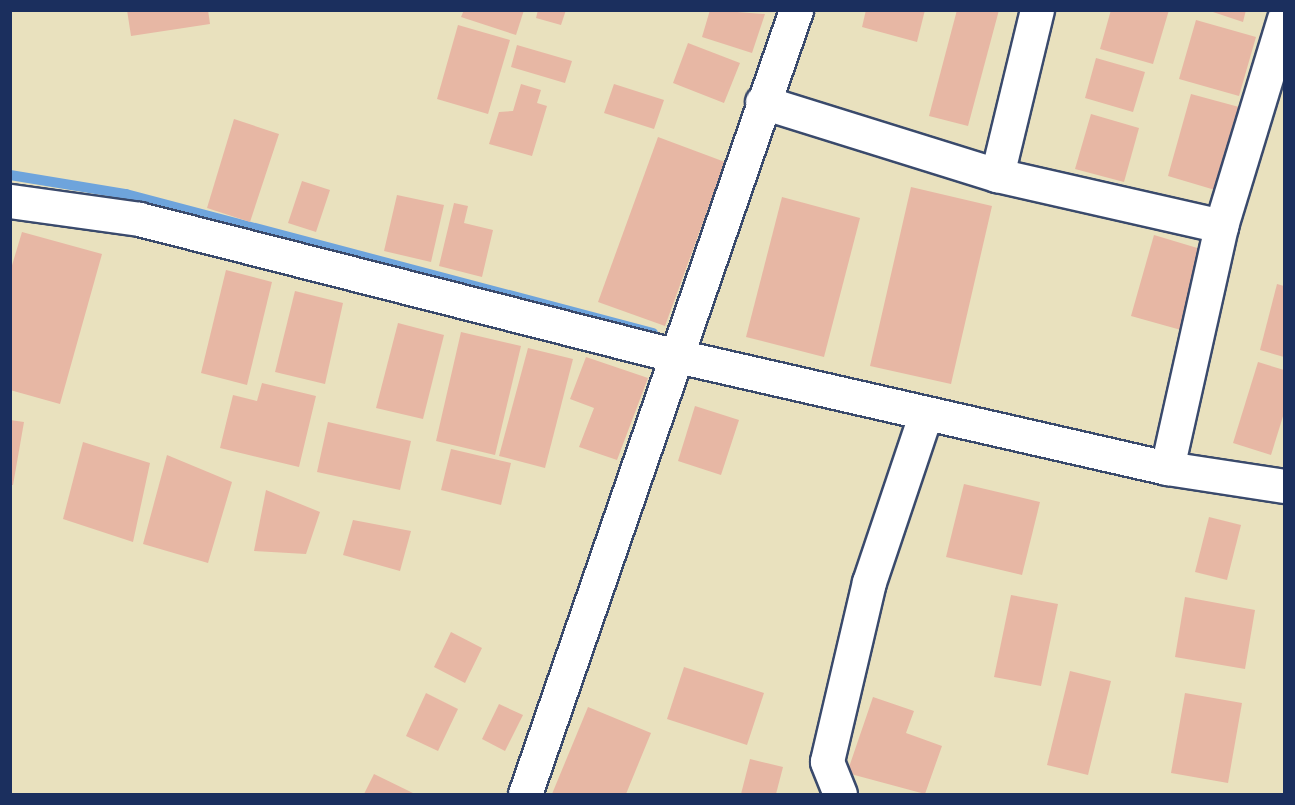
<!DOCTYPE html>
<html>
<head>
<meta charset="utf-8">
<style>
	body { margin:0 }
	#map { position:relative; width:1295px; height:805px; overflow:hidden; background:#e9e1be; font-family:"EB Garamond",serif }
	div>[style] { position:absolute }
	.stream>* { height:10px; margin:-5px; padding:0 5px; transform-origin:5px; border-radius:5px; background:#6ea4dc }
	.building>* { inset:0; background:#e7b7a4 }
	.roads { filter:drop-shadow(2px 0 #3a4a6c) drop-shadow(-2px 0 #3a4a6c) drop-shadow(0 2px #3a4a6c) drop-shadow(0 -2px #3a4a6c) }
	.street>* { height:33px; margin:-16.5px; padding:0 16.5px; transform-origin:16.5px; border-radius:16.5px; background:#fff }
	span { translate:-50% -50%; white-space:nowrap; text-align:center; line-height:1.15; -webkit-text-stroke:4.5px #fdfcf7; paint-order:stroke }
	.frame { position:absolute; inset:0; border:12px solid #1b2f5e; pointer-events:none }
</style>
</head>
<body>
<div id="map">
	<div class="stream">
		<i style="left:10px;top:175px;width:118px;rotate:9.3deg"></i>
		<i style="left:126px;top:194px;width:545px;rotate:14.78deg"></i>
	</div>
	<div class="building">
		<i style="clip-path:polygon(127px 10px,208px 10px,210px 24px,131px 36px)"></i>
		<i style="clip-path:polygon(464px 10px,524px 10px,516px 35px,461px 17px)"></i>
		<i style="clip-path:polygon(538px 10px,566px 10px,561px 25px,536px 18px)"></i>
		<i style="clip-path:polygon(710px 10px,765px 14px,752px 53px,702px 37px)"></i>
		<i style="clip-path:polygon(866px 10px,925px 10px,917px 42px,862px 27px)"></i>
		<i style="clip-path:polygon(957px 10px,999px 10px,968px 126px,929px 116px)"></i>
		<i style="clip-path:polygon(1111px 10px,1169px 10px,1153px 64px,1100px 49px)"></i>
		<i style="clip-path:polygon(1207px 10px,1246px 10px,1243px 22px)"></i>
		<i style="clip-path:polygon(1196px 20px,1256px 37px,1239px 96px,1179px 79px)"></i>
		<i style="clip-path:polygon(458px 25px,510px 40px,488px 114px,437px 99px)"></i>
		<i style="clip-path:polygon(688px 43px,740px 63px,724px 103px,673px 83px)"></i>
		<i style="clip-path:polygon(517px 45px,572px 61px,565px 83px,511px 67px)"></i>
		<i style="clip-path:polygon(1096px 58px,1145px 72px,1133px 112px,1085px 98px)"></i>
		<i style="clip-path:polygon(521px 84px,541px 90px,537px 103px,547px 106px,532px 156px,489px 144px,499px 112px,513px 111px)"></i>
		<i style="clip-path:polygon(614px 84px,664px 100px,654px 129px,604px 113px)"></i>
		<i style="clip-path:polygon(1191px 94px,1239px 107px,1215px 190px,1168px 176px)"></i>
		<i style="clip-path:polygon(1091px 114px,1139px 128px,1124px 182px,1075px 169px)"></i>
		<i style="clip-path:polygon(234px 119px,279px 134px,250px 222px,207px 208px)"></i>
		<i style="clip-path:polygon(658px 137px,725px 162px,665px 326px,598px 302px)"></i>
		<i style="clip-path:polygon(302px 181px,330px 190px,316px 232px,288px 223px)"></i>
		<i style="clip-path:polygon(911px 187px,992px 206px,951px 384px,870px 366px)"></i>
		<i style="clip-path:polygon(397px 195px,444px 205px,431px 262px,384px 251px)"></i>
		<i style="clip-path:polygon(782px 197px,860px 218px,824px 357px,746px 337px)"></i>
		<i style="clip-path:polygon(454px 203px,468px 206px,464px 223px,493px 230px,482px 277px,439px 266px)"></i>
		<i style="clip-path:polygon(22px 232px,102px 254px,60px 404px,10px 390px,10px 272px)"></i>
		<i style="clip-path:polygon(1154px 235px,1204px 250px,1181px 330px,1131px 316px)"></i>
		<i style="clip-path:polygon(226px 270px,272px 282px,247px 385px,201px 373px)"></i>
		<i style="clip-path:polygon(1277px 284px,1284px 286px,1284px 357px,1260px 350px)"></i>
		<i style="clip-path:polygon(295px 291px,343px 303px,325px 384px,275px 372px)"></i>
		<i style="clip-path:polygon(398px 323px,444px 335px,423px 419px,376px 408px)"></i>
		<i style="clip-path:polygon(461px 332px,521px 346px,495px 455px,436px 441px)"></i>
		<i style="clip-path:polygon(528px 348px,573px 359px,545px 468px,499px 456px)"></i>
		<i style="clip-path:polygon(586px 357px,648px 378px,617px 460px,579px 447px,594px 408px,570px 399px)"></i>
		<i style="clip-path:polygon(1258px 362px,1284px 370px,1284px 413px,1271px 455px,1233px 443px)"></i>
		<i style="clip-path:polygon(262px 383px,316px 396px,299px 467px,220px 448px,233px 395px,257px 401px)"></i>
		<i style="clip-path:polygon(695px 406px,739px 420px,721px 475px,678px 461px)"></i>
		<i style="clip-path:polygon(10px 420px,24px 422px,13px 485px,10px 485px)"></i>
		<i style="clip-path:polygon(328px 422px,411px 441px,400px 490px,317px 472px)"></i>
		<i style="clip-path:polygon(83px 442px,150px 463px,133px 542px,63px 519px)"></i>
		<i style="clip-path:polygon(451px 449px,511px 463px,501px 505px,441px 490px)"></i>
		<i style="clip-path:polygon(167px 455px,232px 482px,208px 563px,143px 544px)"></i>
		<i style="clip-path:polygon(964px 484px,1040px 502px,1022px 575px,946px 557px)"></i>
		<i style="clip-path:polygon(266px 490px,320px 512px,306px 554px,254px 551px)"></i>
		<i style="clip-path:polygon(1209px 517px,1241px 525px,1227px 580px,1195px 572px)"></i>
		<i style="clip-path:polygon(353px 520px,411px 531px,400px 571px,343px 555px)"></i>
		<i style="clip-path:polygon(1011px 595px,1058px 604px,1041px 686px,994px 677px)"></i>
		<i style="clip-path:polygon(1185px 597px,1255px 610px,1245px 669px,1175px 657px)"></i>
		<i style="clip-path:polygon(451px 632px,482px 648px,465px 683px,434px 667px)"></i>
		<i style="clip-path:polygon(684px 667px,764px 693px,747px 745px,667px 719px)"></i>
		<i style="clip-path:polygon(1070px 671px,1111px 681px,1088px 775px,1047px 765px)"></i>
		<i style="clip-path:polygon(426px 693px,458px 709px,438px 751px,406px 736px)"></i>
		<i style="clip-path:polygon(1185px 693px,1242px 703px,1228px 783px,1171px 773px)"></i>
		<i style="clip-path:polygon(873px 697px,914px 711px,906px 733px,942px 746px,925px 794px,847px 773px)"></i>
		<i style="clip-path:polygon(499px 704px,523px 715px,505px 751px,482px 739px)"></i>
		<i style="clip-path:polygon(588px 707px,651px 733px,626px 794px,552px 794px)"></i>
		<i style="clip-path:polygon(750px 759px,783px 767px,776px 794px,741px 794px)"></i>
		<i style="clip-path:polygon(374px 774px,415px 794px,364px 794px)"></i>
	</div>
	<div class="roads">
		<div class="street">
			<i style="left:762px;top:102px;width:246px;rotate:17.3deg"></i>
			<i style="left:997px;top:175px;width:230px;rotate:12.8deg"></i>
			<i style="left:997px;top:175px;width:170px;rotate:-76.4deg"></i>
			<i style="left:10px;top:201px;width:130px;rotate:7.9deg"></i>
			<i style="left:139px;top:219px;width:551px;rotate:14.29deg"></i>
			<i style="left:673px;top:355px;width:507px;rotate:12.88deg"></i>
			<i style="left:1167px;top:468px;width:118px;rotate:8.7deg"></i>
			<i style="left:1167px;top:468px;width:248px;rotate:-77.4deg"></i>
			<i style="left:1221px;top:226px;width:217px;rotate:-73.1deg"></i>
			<i style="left:525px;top:794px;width:830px;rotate:-70.93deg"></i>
			<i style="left:840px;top:794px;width:35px;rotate:-112deg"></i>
			<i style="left:827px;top:761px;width:184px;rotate:-76.8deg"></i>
			<i style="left:869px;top:582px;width:178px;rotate:-71.4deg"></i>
		</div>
	</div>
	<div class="frame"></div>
</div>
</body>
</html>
